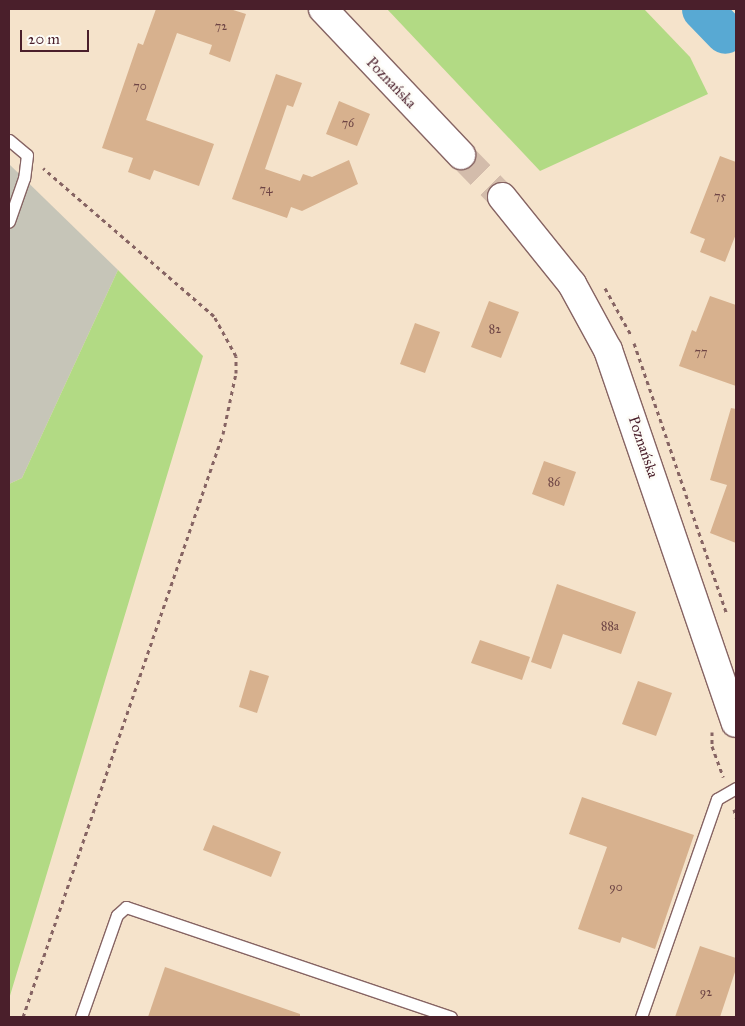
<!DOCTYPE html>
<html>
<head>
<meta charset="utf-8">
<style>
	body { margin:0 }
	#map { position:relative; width:745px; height:1026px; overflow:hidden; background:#f5e3cb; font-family:"IM FELL Great Primer",serif }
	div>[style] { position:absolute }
	.industrial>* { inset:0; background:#c6c5b8 }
	.green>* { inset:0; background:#b2da84 }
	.river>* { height:41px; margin:-20.5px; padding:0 20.5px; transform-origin:20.5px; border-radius:20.5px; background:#58a9d3 }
	.building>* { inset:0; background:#d7b18e }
	.tertiary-tunnel>* { height:28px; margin-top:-14px; transform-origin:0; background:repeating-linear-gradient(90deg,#d3bcab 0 28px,transparent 0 42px) }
	.path>* { height:3px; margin-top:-1.5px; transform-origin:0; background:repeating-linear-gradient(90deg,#866463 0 4px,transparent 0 8px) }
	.roads { filter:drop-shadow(1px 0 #866463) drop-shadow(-1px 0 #866463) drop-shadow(0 1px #866463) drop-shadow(0 -1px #866463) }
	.service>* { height:11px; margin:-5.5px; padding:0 5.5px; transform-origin:5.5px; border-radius:5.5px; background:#fff }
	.tertiary>* { height:28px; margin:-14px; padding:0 14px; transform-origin:14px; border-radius:14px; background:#fff }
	span { translate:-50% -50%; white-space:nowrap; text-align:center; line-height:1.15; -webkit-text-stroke:5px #fdfcf7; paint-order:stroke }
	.number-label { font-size:12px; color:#6d4444 }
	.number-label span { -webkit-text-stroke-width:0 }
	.street-label { font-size:15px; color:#4a1f2b }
	.frame { position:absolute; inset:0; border:10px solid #4a1f2b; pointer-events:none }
	.scale { position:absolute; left:20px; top:30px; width:69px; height:22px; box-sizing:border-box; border:2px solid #4a1f2b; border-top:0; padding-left:6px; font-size:15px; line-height:18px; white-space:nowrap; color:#4a1f2b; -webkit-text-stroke:4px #fdfcf7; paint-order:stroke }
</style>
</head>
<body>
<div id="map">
	<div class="industrial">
		<i style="clip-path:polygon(9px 164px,118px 270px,22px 478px,9px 484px)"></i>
	</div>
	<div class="green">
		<i style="clip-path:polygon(387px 9px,644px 9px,690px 57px,708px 94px,540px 171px)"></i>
		<i style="clip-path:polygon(118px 270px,203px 356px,9px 999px,9px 484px,22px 478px)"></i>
	</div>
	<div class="river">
		<i style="left:702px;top:9px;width:33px;rotate:46deg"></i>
	</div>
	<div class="building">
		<i style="clip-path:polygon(156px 9px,230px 9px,246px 14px,230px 62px,209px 54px,212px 45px,177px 33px,146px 120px,214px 144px,199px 186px,154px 170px,150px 180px,128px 172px,133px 158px,102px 148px,138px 43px,143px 45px)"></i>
		<i style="clip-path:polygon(276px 74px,302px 83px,293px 107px,287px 105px,265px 169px,300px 181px,303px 174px,312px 177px,349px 160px,358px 184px,302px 211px,291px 207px,287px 218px,232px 199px)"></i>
		<i style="clip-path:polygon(339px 101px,370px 114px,357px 146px,326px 134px)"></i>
		<i style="clip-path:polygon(720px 156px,736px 162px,736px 234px,725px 262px,700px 252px,705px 239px,690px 233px)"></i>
		<i style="clip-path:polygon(710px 296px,736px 305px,736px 386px,679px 366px,692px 330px,696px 332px)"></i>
		<i style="clip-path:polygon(489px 301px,519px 312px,501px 358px,471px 347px)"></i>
		<i style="clip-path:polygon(415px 323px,440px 332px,425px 373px,400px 364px)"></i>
		<i style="clip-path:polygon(731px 408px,736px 409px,736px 543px,710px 533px,727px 485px,710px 480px)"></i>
		<i style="clip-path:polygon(544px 461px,576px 472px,564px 506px,532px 494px)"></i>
		<i style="clip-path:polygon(557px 584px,636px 612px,621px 654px,563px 634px,551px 669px,531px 662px)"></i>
		<i style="clip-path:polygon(480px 640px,530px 657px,522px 680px,471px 663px)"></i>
		<i style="clip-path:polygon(250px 670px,269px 676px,257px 713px,239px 707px)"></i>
		<i style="clip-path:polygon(638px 681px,672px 693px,656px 736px,622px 724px)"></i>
		<i style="clip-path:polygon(582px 797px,694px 835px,655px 949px,622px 937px,620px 943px,578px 929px,607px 847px,569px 834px)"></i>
		<i style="clip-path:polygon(213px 825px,281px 852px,271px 877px,203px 850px)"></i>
		<i style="clip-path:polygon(700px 946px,736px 958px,736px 969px,720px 1017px,675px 1017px)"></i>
		<i style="clip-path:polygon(165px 967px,300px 1014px,300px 1017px,148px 1017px)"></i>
	</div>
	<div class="tertiary-tunnel">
		<i style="left:461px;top:155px;width:59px;rotate:45.7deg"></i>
	</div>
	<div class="path">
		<i style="left:605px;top:288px;width:54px;rotate:61deg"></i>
		<i style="left:634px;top:343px;width:287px;rotate:71.1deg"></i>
		<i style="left:712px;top:732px;width:14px;rotate:90deg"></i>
		<i style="left:712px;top:746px;width:33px;rotate:70deg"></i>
		<i style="left:734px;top:809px;width:9px;rotate:77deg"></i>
		<i style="left:23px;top:1017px;width:616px;rotate:-71.07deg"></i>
		<i style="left:223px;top:434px;width:62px;rotate:-78deg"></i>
		<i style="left:236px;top:373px;width:17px;rotate:-90deg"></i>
		<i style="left:236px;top:356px;width:46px;rotate:-118.8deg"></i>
		<i style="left:214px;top:316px;width:226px;rotate:-139.1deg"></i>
	</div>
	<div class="roads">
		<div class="service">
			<i style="left:9px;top:140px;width:23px;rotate:40deg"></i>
			<i style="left:27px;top:155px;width:23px;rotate:97deg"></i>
			<i style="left:24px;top:178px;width:46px;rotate:109.2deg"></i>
			<i style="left:81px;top:1017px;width:108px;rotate:-70.6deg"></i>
			<i style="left:117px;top:915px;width:12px;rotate:-42deg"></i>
			<i style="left:126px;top:907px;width:343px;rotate:18.7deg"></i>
			<i style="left:641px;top:1017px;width:231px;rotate:-70.8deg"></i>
			<i style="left:717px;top:799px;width:22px;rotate:-30deg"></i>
		</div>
		<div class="tertiary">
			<i style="left:323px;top:9px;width:201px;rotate:46.6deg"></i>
			<i style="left:502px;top:197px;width:112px;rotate:51.2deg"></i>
			<i style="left:572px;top:284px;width:75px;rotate:61.4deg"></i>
			<i style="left:608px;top:350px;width:394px;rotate:71.1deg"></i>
		</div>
	</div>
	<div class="number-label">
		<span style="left:221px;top:27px">72</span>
		<span style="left:140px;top:87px">70</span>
		<span style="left:348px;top:124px">76</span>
		<span style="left:266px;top:190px">74</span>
		<span style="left:720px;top:197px">75</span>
		<span style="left:495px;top:330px">82</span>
		<span style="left:701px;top:353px">77</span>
		<span style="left:554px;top:483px">86</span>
		<span style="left:610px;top:627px">88a</span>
		<span style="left:616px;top:888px">90</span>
		<span style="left:706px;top:993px">92</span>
	</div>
	<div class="street-label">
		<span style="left:391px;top:83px;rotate:46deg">Poznańska</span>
		<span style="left:643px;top:447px;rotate:71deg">Poznańska</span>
	</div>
	<div class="frame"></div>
	<div class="scale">20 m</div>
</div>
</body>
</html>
